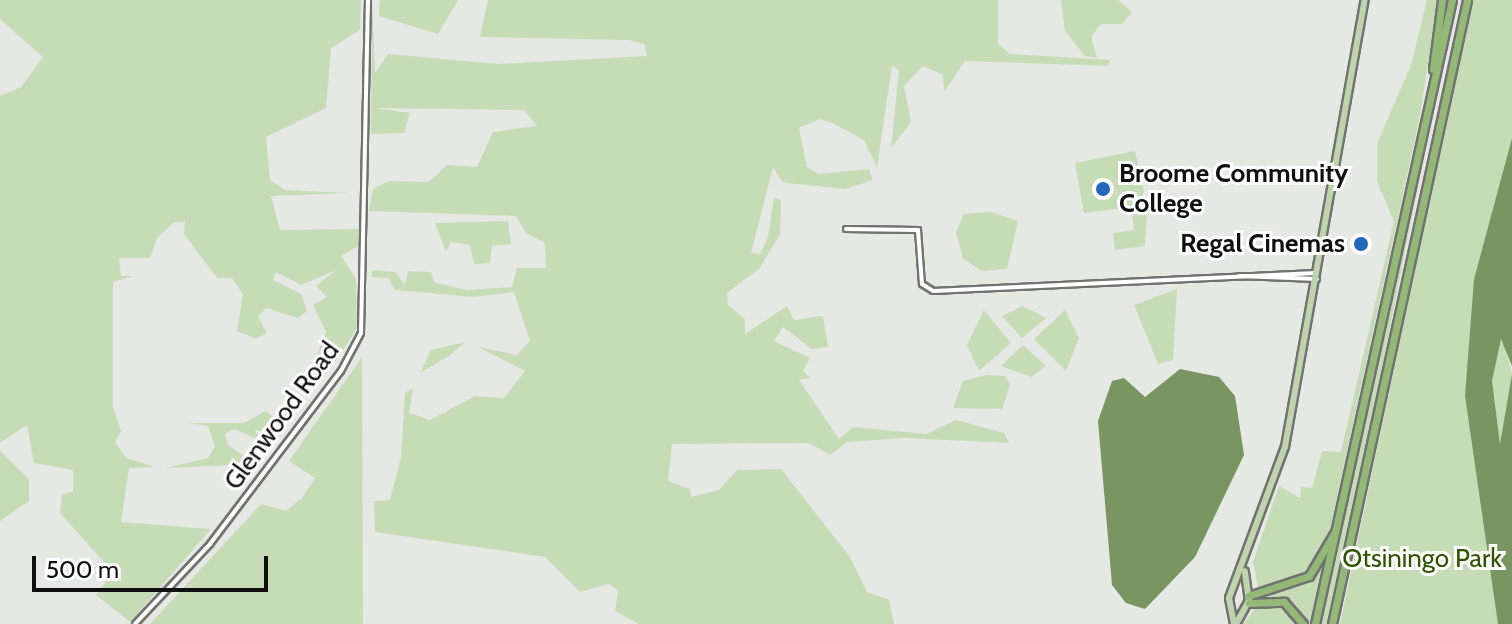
<!DOCTYPE html>
<html>
<head>
<meta charset="utf-8">
<style>
	body { margin:0 }
	#map { position:relative; width:1512px; height:624px; overflow:hidden; background:#e6e8e4; font-family:Cabin,sans-serif }
	div>[style] { position:absolute }
	.green>* { inset:0; background:#c6dcb7 }
	.water>* { inset:0; background:#799662 }
	.roads { filter:drop-shadow(2px 0 #727370) drop-shadow(-2px 0 #727370) drop-shadow(0 2px #727370) drop-shadow(0 -2px #727370) }
	.minor>* { height:4px; margin:-2px; padding:0 2px; transform-origin:2px; border-radius:2px; background:#fff }
	.major>* { height:6px; margin:-3px; padding:0 3px; transform-origin:3px; border-radius:3px; background:#bfd4ae }
	.highway>* { height:7px; margin:-3.5px; padding:0 3.5px; transform-origin:3.5px; border-radius:3.5px; background:#94b878 }
	.dots>* { width:22px; height:22px; translate:-50% -50%; box-sizing:border-box; border:4px solid #fff; border-radius:50% }
	span { translate:-50% -50%; white-space:nowrap; text-align:center; line-height:1.15; -webkit-text-stroke:6px #fff; paint-order:stroke }
	.poi-label { font-size:26px; color:#0f100f; font-weight:700 }
	.left { translate:0 -50%; text-align:left }
	.right { translate:-100% -50%; text-align:right }
	.street-label { font-size:26px; color:#0f100f }
	.park-label { font-size:26px; color:#2f5300 }
	.scale { position:absolute; left:32px; top:556px; width:236px; height:36px; box-sizing:border-box; border:4px solid #0f100f; border-top:0; padding-left:10px; font-size:24px; line-height:28px; white-space:nowrap; color:#0f100f; -webkit-text-stroke:6px #fff; paint-order:stroke }
</style>
</head>
<body>
<div id="map">
	<div class="green">
		<i style="clip-path:polygon(0 0,361px 0,360px 30px,331px 48px,326px 108px,266px 137px,270px 180px,286px 190px,350px 193px,271px 196px,280px 230px,362px 229px,360px 245px,341px 256px,356px 279px,357px 328px,334px 364px,317px 354px,326px 332px,313px 305px,327px 297px,316px 286px,336px 270px,301px 285px,276px 272px,273px 280px,301px 294px,307px 311px,298px 318px,266px 308px,258px 317px,267px 333px,256px 339px,237px 331px,243px 294px,232px 278px,217px 278px,184px 234px,185px 222px,174px 222px,157px 238px,150px 258px,119px 258px,121px 276px,134px 276px,113px 282px,113px 407px,121px 431px,115px 442px,126px 458px,155px 467px,129px 468px,121px 522px,211px 529px,130px 622px,96px 595px,113px 572px,60px 513px,62px 495px,73px 491px,73px 470px,34px 463px,27px 425px,0 443px,0 96px,21px 87px,43px 57px,0 19px)"></i>
		<i style="clip-path:polygon(372px 0,375px 73px,388px 54px,498px 64px,647px 56px,644px 44px,630px 40px,480px 37px,488px 0,998px 0,998px 44px,1010px 54px,1110px 60px,1108px 66px,965px 61px,944px 92px,943px 75px,923px 66px,904px 86px,911px 122px,891px 148px,899px 70px,892px 66px,877px 167px,864px 140px,832px 123px,820px 119px,799px 128px,807px 167px,819px 174px,869px 169px,873px 180px,845px 189px,797px 184px,782px 182px,773px 167px,751px 253px,760px 254px,768px 237px,774px 198px,781px 200px,780px 234px,759px 269px,727px 293px,728px 305px,745px 319px,745px 334px,787px 306px,794px 320px,823px 316px,828px 347px,812px 349px,783px 327px,774px 341px,810px 358px,803px 371px,811px 378px,799px 380px,839px 439px,853px 427px,926px 434px,956px 420px,1004px 433px,1009px 443px,904px 438px,847px 442px,830px 455px,809px 443px,672px 444px,668px 481px,690px 489px,691px 497px,719px 490px,737px 470px,781px 469px,850px 557px,867px 592px,889px 600px,894px 624px,639px 624px,615px 611px,618px 590px,609px 584px,580px 592px,545px 557px,375px 532px,374px 501px,390px 500px,401px 458px,405px 393px,413px 388px,409px 413px,430px 420px,475px 396px,504px 398px,525px 371px,478px 347px,517px 355px,530px 341px,514px 292px,474px 297px,395px 290px,388px 278px,371px 277px,373px 270px,395px 272px,405px 285px,408px 271px,431px 272px,434px 282px,466px 290px,512px 287px,517px 268px,546px 268px,545px 243px,526px 233px,516px 216px,369px 211px,373px 189px,389px 181px,429px 182px,447px 165px,477px 167px,493px 132px,537px 126px,524px 110px,374px 108px,410px 113px,404px 133px,371px 134px)"></i>
		<i style="clip-path:polygon(380px 0,458px 0,438px 34px,379px 16px)"></i>
		<i style="clip-path:polygon(1061px 0,1118px 0,1132px 12px,1122px 24px,1101px 24px,1091px 37px,1097px 58px,1085px 56px,1065px 31px)"></i>
		<i style="clip-path:polygon(1427px 0,1438px 0,1419px 121px,1326px 548px,1312px 569px,1282px 585px,1258px 587px,1253px 562px,1279px 486px,1300px 498px,1301px 487px,1312px 488px,1322px 451px,1341px 452px,1394px 221px,1377px 182px,1377px 144px,1411px 65px)"></i>
		<i style="clip-path:polygon(1455px 0,1336px 599px,1328px 624px,1318px 624px)"></i>
		<i style="clip-path:polygon(1472px 0,1512px 0,1512px 138px,1474px 279px,1498px 624px,1340px 624px)"></i>
		<i style="clip-path:polygon(1135px 151px,1144px 192px,1135px 206px,1084px 213px,1075px 163px)"></i>
		<i style="clip-path:polygon(1147px 211px,1145px 246px,1115px 250px,1113px 233px,1134px 230px,1132px 214px)"></i>
		<i style="clip-path:polygon(991px 212px,1018px 221px,1007px 269px,982px 271px,963px 259px,956px 232px,964px 214px)"></i>
		<i style="clip-path:polygon(508px 221px,511px 244px,492px 246px,490px 263px,474px 264px,470px 245px,451px 242px,446px 252px,435px 223px)"></i>
		<i style="clip-path:polygon(1177px 289px,1173px 360px,1158px 364px,1134px 305px)"></i>
		<i style="clip-path:polygon(1023px 306px,1046px 318px,1022px 338px,1002px 316px)"></i>
		<i style="clip-path:polygon(984px 310px,1011px 343px,979px 371px,967px 345px)"></i>
		<i style="clip-path:polygon(1065px 310px,1079px 338px,1066px 371px,1034px 339px)"></i>
		<i style="clip-path:polygon(1503px 338px,1512px 374px,1500px 447px,1492px 381px,1495px 347px)"></i>
		<i style="clip-path:polygon(465px 342px,449px 356px,420px 373px,431px 350px)"></i>
		<i style="clip-path:polygon(1023px 345px,1046px 366px,1031px 377px,1001px 366px)"></i>
		<i style="clip-path:polygon(362px 357px,363px 624px,150px 624px,261px 504px,286px 511px,302px 498px,315px 478px,289px 461px)"></i>
		<i style="clip-path:polygon(987px 375px,1005px 376px,1010px 384px,1002px 409px,953px 408px,963px 381px)"></i>
		<i style="clip-path:polygon(266px 411px,276px 420px,263px 451px,256px 439px,234px 429px,225px 434px,228px 445px,256px 464px,165px 468px,208px 458px,215px 447px,208px 426px,188px 423px,244px 423px)"></i>
		<i style="clip-path:polygon(0 451px,29px 479px,29px 501px,0 521px)"></i>
		<i style="clip-path:polygon(1328px 557px,1310px 624px,1294px 604px,1269px 596px,1306px 581px)"></i>
		<i style="clip-path:polygon(1281px 604px,1300px 624px,1243px 624px,1258px 605px)"></i>
	</div>
	<div class="water">
		<i style="clip-path:polygon(1512px 138px,1512px 366px,1501px 339px,1492px 381px,1500px 444px,1512px 374px,1512px 624px,1498px 624px,1465px 396px,1474px 279px)"></i>
		<i style="clip-path:polygon(1180px 369px,1219px 377px,1235px 396px,1244px 455px,1195px 557px,1145px 609px,1126px 603px,1112px 585px,1098px 421px,1112px 381px,1124px 378px,1145px 397px)"></i>
	</div>
	<div class="roads">
		<div class="minor">
			<i style="left:846px;top:229px;width:72px;rotate:0.8deg"></i>
			<i style="left:918px;top:230px;width:54px;rotate:85.8deg"></i>
			<i style="left:922px;top:284px;width:13px;rotate:32deg"></i>
			<i style="left:933px;top:291px;width:383px;rotate:-2.7deg"></i>
			<i style="left:1239px;top:276px;width:78px;rotate:2.2deg"></i>
			<i style="left:135px;top:624px;width:110px;rotate:-46.8deg"></i>
			<i style="left:210px;top:544px;width:217px;rotate:-52.9deg"></i>
			<i style="left:341px;top:371px;width:43px;rotate:-62.2deg"></i>
			<i style="left:361px;top:333px;width:333px;rotate:-88.8deg"></i>
		</div>
		<div class="major">
			<i style="left:1234px;top:624px;width:26px;rotate:-101deg"></i>
			<i style="left:1229px;top:598px;width:161px;rotate:-69.7deg"></i>
			<i style="left:1285px;top:447px;width:454px;rotate:-79.9deg"></i>
			<i style="left:1236px;top:624px;width:26px;rotate:-61deg"></i>
			<i style="left:1249px;top:601px;width:30px;rotate:-98deg"></i>
		</div>
		<div class="highway">
			<i style="left:1433px;top:69px;width:70px;rotate:-82.6deg"></i>
			<i style="left:1248px;top:596px;width:64px;rotate:-18.2deg"></i>
			<i style="left:1309px;top:576px;width:51px;rotate:-59.4deg"></i>
			<i style="left:1249px;top:603px;width:35px;rotate:-2deg"></i>
			<i style="left:1284px;top:602px;width:29px;rotate:49deg"></i>
			<i style="left:1315px;top:624px;width:639px;rotate:-77.62deg"></i>
			<i style="left:1332px;top:624px;width:638px;rotate:-77.79deg"></i>
		</div>
	</div>
	<div class="dots">
		<i style="left:1103px;top:189px;background:#2568b9"></i>
		<i style="left:1361px;top:244px;background:#2568b9"></i>
	</div>
	<div class="poi-label">
		<span class="left" style="left:1119px;top:189px">Broome Community<br>College</span>
		<span class="right" style="left:1345px;top:244px">Regal Cinemas</span>
	</div>
	<div class="street-label">
		<span style="left:282px;top:416px;rotate:-54deg">Glenwood Road</span>
	</div>
	<div class="park-label">
		<span style="left:1422px;top:559px">Otsiningo Park</span>
	</div>
	<div class="scale">500 m</div>
</div>
</body>
</html>
